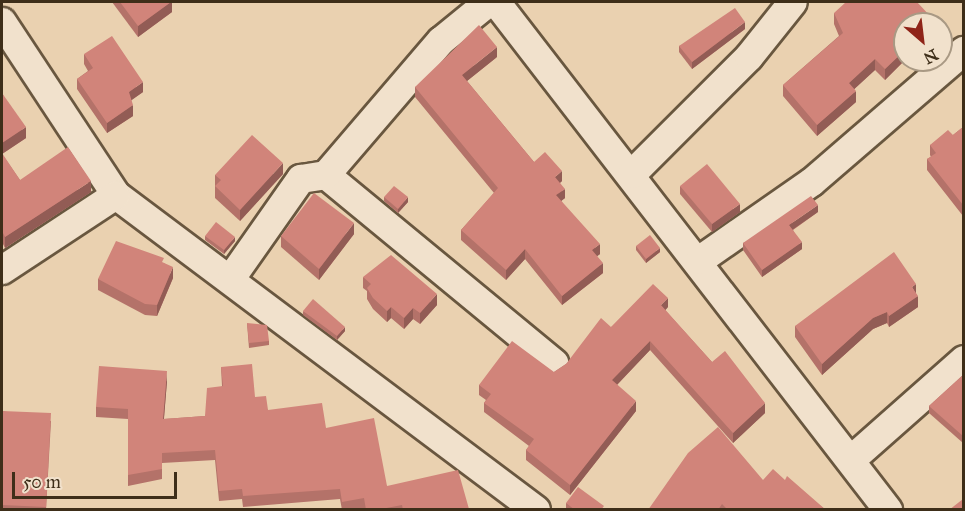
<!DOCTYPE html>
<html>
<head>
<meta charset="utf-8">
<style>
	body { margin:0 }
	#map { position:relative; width:965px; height:511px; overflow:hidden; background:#ead1b0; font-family:"IM FELL Great Primer",serif }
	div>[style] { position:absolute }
	.roads { filter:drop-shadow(2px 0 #69573f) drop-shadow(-2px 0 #69573f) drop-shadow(0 2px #69573f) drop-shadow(0 -2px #69573f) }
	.minor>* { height:28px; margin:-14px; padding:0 14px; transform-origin:14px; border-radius:14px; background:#f1e1cc }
	.wall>* { inset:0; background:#b47269 }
	.shaded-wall>* { inset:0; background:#925c55 }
	.building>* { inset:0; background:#d1847a }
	span { translate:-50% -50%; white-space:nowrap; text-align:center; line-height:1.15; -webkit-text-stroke:6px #f1e1cc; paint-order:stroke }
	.frame { position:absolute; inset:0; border:3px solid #3e2e19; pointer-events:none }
	.north { position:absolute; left:893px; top:12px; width:60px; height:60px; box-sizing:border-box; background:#f1e1cc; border:2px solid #a99984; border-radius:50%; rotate:152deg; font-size:16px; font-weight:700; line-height:24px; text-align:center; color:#3e2e19 }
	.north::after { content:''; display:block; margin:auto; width:21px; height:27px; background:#8f2418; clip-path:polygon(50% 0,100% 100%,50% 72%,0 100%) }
	.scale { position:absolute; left:12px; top:472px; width:165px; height:27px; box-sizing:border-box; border:3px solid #3e2e19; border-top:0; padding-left:8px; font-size:18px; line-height:21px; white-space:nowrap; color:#3e2e19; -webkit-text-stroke:4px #f1e1cc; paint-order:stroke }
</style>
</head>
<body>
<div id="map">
	<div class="roads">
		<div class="minor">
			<i style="left:496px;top:2px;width:642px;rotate:52.34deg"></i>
			<i style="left:2px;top:22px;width:207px;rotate:56.6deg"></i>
			<i style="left:116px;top:195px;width:525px;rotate:36.87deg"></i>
			<i style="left:632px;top:174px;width:165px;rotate:-45deg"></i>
			<i style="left:749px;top:57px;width:70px;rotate:-51.3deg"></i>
			<i style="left:326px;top:175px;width:296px;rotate:39.5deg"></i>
			<i style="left:700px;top:260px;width:136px;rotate:-34.9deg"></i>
			<i style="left:812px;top:182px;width:201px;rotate:-40.8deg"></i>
			<i style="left:2px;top:270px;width:136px;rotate:-33.3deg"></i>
			<i style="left:232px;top:277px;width:120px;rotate:-54.9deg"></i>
			<i style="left:301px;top:179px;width:25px;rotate:-9deg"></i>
			<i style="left:326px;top:175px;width:177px;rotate:-49.4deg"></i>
			<i style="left:441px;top:41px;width:62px;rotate:-39.1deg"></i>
			<i style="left:851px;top:460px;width:151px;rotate:-41.5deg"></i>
		</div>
	</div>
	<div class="wall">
		<i style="clip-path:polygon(112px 2px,172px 2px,172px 12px,138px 37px)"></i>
		<i style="clip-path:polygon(834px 13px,931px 24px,905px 24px,905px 60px,885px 80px,875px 70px,854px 89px,856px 102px,817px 136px,783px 96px,783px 85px,839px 36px,834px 24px)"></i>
		<i style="clip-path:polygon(745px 29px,692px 69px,679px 52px,679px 46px)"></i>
		<i style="clip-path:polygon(84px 54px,143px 92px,131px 100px,133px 116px,107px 133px,77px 89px,77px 79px,88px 71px,84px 64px)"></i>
		<i style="clip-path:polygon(497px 57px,467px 81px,534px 162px,562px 181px,560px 183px,565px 198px,561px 201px,600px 254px,597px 256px,603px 273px,562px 305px,525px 259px,506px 280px,461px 240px,461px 230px,494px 193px,415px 97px,415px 87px)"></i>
		<i style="clip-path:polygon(2px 93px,26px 138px,2px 154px,20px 180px,91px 192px,5px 248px,2px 242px)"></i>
		<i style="clip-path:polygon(963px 127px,963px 216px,927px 170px,927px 159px,931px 157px,930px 155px,930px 145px,953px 135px)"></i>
		<i style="clip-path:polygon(283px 174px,240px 221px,215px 198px,215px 175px)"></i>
		<i style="clip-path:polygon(680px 186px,740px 212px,712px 232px,680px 194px)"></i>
		<i style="clip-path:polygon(384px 197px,408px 202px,398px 213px,384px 201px)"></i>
		<i style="clip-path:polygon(818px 212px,793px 230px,802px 249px,762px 277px,743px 250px,743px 243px)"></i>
		<i style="clip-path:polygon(354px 234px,319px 280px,281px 247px,281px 236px)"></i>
		<i style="clip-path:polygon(205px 236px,235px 241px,224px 254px,205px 240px)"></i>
		<i style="clip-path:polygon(636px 246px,660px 252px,646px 263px,636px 250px)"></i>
		<i style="clip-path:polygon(164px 263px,173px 278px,157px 316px,145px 315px,98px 290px,98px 279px)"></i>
		<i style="clip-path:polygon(363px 277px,437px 305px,420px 324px,413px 319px,404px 329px,391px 318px,387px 322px,373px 309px,367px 299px,367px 291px,363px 288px)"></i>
		<i style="clip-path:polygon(916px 294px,918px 307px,889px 327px,887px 323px,873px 329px,822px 375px,795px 337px,795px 326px)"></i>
		<i style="clip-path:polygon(668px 307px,665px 310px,712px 362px,765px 413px,733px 443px,650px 350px,617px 385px,636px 411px,570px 495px,526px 460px,526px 450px,529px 446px,484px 412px,484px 403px,486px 400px,479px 395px,479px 385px,554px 372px,566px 364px,611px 327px)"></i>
		<i style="clip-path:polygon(303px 311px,345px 331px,337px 340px,303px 315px)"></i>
		<i style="clip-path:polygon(247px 323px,269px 341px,269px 345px,249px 348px)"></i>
		<i style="clip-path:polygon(221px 367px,255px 397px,268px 410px,326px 428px,387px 486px,469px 510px,364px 510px,364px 508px,356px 510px,342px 510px,340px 499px,243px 507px,242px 499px,219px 501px,215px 460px,162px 463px,162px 479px,128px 486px,128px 419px,96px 417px,96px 407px,167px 381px,164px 419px,205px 416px,222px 386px)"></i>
		<i style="clip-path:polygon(963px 375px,963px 443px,929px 413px,929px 406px)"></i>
		<i style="clip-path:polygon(2px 411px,51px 421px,46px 510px,2px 510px)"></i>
		<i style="clip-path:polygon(763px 480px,785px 480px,826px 510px,648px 510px)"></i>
		<i style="clip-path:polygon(566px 503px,604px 510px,566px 510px)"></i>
	</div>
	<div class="shaded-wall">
		<i style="clip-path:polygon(171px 2px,172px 2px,172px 12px,138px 37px,138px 26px)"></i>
		<i style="clip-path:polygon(931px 17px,931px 24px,923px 24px)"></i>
		<i style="clip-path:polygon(745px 22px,745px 29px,692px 69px,692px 62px)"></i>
		<i style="clip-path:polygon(497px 47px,497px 57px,462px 85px,462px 75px)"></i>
		<i style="clip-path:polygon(905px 50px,905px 60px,885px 80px,885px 69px)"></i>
		<i style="clip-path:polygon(875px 59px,875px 70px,849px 94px,849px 83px)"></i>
		<i style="clip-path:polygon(143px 82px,143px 92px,129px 102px,129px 92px)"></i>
		<i style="clip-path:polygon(856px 91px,856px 102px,817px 136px,817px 125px)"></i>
		<i style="clip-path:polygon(133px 105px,133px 116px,107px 133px,107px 123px)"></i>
		<i style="clip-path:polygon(26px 127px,26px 138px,2px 154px,2px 143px)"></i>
		<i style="clip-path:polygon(283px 163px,283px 174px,240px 221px,240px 210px)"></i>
		<i style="clip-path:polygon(562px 171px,562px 181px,555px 187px,555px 177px)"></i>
		<i style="clip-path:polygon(91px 181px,91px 192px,5px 248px,5px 237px)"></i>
		<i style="clip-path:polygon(565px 189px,565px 198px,556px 205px,556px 195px)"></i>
		<i style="clip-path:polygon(408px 197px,408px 202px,398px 213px,398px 209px)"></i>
		<i style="clip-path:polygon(740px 204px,740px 212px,712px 232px,712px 224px)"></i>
		<i style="clip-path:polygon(818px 205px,818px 212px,789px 232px,789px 225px)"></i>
		<i style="clip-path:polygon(354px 223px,354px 234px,319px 280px,319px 269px)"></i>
		<i style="clip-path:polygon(235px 237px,235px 241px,224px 254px,224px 250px)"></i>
		<i style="clip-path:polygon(802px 242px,802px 249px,762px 277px,762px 270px)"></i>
		<i style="clip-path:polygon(600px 244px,600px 254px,592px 260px,592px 250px)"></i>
		<i style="clip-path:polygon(660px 248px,660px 252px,646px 263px,646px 259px)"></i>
		<i style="clip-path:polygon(525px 249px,525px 259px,506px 280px,506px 270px)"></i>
		<i style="clip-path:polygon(603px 263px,603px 273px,562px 305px,562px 296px)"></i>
		<i style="clip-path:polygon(173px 267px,173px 278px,157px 316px,157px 305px)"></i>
		<i style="clip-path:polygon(916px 284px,916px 295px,912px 287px)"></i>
		<i style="clip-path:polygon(437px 294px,437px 305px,420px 324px,420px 313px)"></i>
		<i style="clip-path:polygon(918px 296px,918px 307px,889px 327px,889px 316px)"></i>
		<i style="clip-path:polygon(668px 298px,668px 307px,661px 315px,661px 305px)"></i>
		<i style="clip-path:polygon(391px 307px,391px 318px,387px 322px,387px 311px)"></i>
		<i style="clip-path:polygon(413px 308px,413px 319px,404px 329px,404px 318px)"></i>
		<i style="clip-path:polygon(887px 312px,887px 323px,873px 329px,822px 375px,822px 364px,873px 318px)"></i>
		<i style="clip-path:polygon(345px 327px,345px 331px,337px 340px,337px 336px)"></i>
		<i style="clip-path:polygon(650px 341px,650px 350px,612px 390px,612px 380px)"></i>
		<i style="clip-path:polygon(167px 371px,167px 381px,163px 429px,163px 419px)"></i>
		<i style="clip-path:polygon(636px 401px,636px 411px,570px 495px,570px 485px)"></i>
		<i style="clip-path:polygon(765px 403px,765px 413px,733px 443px,733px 433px)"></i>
	</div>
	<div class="building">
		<i style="clip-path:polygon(120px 2px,171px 2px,138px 26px)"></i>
		<i style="clip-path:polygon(846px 2px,917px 2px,931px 17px,923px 24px,905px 24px,905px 50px,885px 69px,875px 59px,849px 83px,856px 91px,817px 125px,783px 85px,843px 33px,834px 13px)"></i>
		<i style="clip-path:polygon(735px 8px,745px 22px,692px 62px,679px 46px)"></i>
		<i style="clip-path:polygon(479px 25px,497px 47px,462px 75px,534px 162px,545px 152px,562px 171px,555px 177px,565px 189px,556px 195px,600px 244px,592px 250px,603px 263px,562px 296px,525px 249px,506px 270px,461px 230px,498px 188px,415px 87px)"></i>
		<i style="clip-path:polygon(112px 36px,143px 82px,129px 92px,133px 105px,107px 123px,77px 79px,93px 68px,84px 54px)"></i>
		<i style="clip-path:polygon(2px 93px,26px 127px,2px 143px)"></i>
		<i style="clip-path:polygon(963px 127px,963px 205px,927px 159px,936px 153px,930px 145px,948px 130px,953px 135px)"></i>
		<i style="clip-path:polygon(252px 135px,283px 163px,240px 210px,215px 186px,221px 180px,215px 175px)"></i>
		<i style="clip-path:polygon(68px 147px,91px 181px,5px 237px,2px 231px,2px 153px,20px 180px)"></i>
		<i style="clip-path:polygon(707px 164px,740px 204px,712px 224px,680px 186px)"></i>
		<i style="clip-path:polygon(394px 186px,408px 197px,398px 209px,384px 197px)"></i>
		<i style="clip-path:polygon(314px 193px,354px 223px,319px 269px,281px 236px)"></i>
		<i style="clip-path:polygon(811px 196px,818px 205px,789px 225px,802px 242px,762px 270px,743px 243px)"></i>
		<i style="clip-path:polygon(216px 222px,235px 237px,224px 250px,205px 236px)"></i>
		<i style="clip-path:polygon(650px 235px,660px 248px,646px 259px,636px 246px)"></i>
		<i style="clip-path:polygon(116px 241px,164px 258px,162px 262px,173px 267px,157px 305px,145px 304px,98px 279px)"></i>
		<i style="clip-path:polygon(894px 252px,916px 284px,912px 287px,918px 296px,889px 316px,887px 312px,873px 318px,822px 364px,795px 326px)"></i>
		<i style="clip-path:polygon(391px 255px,437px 294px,420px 313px,413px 308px,404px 318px,391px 307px,387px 311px,373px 298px,367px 288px,371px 284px,363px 277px)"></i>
		<i style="clip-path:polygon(653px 284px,668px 298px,661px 305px,712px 362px,725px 351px,765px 403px,733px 433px,650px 341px,612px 380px,636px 401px,570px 485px,526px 450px,534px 439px,484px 403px,491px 394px,479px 385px,512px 341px,554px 372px,566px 364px,601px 318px,611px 327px)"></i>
		<i style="clip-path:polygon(313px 299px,345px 327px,337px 336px,303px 311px)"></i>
		<i style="clip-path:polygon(247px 323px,267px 325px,269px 341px,249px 343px)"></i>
		<i style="clip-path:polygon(252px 364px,255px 397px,266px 396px,268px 410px,322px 403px,326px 428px,374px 418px,387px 486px,458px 470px,469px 509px,403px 510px,402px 505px,376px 510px,366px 510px,364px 498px,342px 502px,340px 489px,243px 496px,242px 489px,219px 491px,215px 450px,162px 453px,162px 469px,128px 475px,128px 409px,96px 407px,99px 366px,167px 371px,163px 419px,205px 416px,207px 388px,223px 386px,221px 367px)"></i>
		<i style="clip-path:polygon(963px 375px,963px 436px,929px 406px)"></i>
		<i style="clip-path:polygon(2px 411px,51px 413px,46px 507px,2px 505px)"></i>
		<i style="clip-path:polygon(718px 427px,763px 480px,773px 469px,785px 480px,787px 476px,826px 510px,728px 510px,722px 504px,718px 510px,648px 510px,688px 453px)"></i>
		<i style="clip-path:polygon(578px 487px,604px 506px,601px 510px,575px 510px,566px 503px)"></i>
		<i style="clip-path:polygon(963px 499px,963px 510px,949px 510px)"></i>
	</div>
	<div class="frame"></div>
	<div class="north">N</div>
	<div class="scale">50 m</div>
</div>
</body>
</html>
